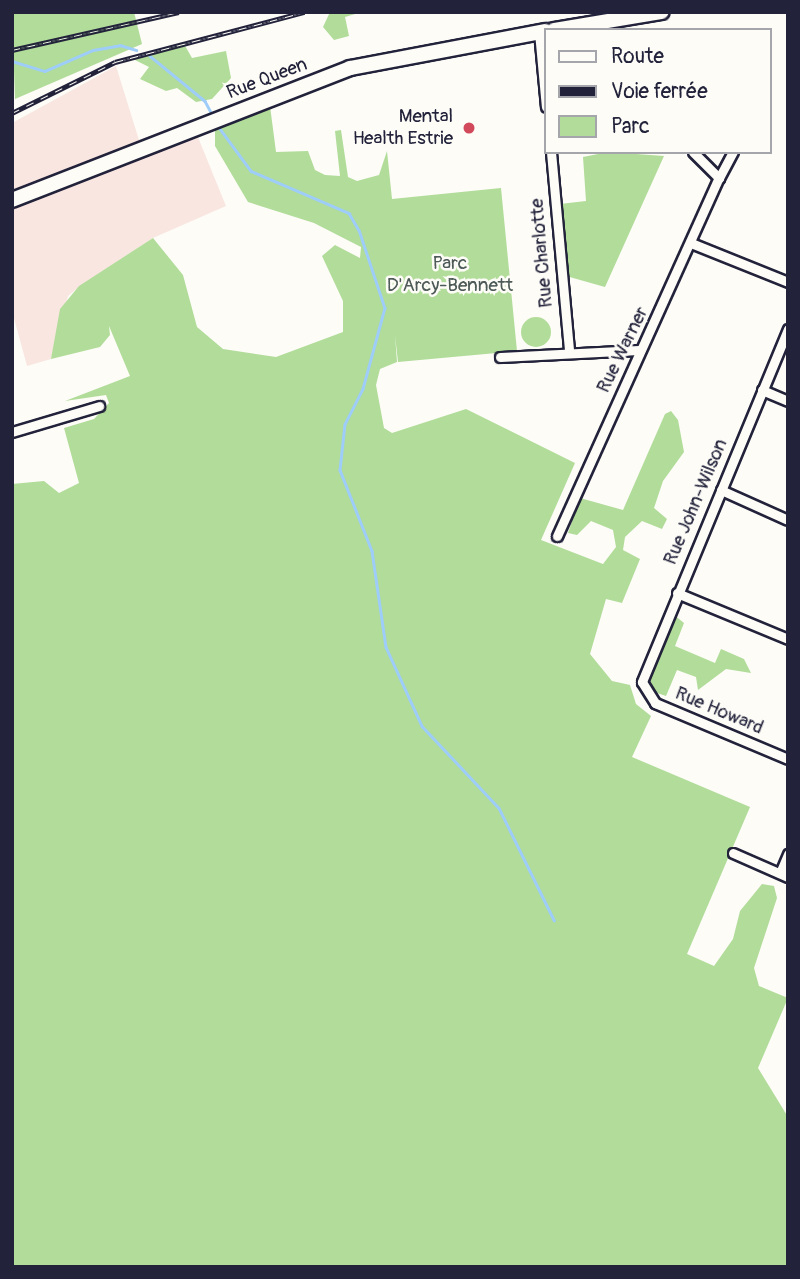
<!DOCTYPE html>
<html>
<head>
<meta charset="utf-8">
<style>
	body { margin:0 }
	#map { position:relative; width:800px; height:1279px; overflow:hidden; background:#fdfcf7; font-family:Pangolin,sans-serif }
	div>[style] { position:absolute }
	.built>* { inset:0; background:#f9e6e1 }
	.green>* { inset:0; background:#b1dc99 }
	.round { border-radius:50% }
	.stream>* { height:2.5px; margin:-1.25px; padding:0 1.25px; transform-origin:1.25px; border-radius:1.25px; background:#9ecdf9 }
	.roads { filter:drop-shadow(2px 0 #22223b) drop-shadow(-2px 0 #22223b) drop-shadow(0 2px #22223b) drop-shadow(0 -2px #22223b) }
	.street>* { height:9px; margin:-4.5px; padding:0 4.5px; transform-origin:4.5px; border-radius:4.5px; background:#fdfcf7 }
	.primary>* { height:14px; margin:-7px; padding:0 7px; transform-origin:7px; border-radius:7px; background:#fdfcf7 }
	.rail>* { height:5px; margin-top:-2.5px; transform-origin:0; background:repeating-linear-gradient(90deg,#fdfcf7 0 8px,#22223b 0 16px); box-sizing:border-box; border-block:2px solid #22223b }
	.dots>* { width:19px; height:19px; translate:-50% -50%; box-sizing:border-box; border:4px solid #fdfcf7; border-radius:50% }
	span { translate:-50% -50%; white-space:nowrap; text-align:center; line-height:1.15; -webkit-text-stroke:5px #fdfcf7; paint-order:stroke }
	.street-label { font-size:19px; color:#22223b }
	.poi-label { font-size:19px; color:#22223b }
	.right { translate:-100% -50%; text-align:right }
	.park-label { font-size:19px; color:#4d5a57 }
	.frame { position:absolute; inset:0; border:14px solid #22223b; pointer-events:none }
	.legend { position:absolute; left:544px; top:28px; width:228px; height:126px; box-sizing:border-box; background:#fdfcf7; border:2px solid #a5a5ac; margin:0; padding:9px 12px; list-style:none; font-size:21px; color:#22223b }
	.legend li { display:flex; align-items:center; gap:14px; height:35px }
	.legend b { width:35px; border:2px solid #a5a5ac }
</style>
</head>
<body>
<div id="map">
	<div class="built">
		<i style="clip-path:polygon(116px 66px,139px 140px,191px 120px,226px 206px,153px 238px,79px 287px,68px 296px,51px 359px,27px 366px,12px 311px,12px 123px)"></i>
	</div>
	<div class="green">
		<i style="clip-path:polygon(12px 12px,134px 12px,142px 44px,15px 99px)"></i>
		<i style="clip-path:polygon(330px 12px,362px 12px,345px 17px,349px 36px,334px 40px,323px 27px)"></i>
		<i style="clip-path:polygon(184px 44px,192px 58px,226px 51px,231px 78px,212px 99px,196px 102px,177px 88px,166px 91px,140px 79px,149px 67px,133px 59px)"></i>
		<i style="clip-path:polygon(270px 106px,276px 152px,308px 151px,315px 170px,325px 175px,340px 176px,335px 131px,341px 130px,348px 177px,357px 181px,379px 175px,387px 151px,392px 199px,501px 188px,517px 351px,398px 362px,395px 335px,397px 362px,380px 369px,376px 385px,384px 428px,392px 433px,466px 409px,575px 463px,541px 540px,603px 564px,616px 547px,613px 530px,591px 521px,577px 535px,568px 533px,580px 498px,623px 510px,665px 414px,671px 411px,678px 420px,684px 452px,663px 481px,654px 508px,667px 519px,662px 529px,642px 521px,625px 537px,623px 550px,640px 559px,622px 603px,606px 599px,590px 654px,612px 681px,630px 685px,636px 704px,651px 716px,632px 757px,750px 807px,687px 954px,714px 966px,733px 939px,740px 911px,762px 884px,774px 886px,777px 898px,754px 968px,759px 986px,788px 998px,758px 1068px,788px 1117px,788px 1267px,12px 1267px,12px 484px,44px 481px,59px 493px,79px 483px,64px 428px,94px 419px,109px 403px,106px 395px,65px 401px,130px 376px,109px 326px,110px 335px,100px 347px,51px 359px,60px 309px,79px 286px,153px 238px,183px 275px,197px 327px,223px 349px,276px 357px,343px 332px,343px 301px,322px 256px,335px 245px,360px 258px,361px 247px,314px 223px,248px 202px,215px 146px,215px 127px)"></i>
		<i style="clip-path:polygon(608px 152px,664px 156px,605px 287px,566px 276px,560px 204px,586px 201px,583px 157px)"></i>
		<i class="round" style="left:521px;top:317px;width:30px;height:30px"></i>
		<i style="clip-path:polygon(674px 615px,684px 623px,675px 646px,715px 663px,721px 649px,744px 659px,751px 673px,726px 669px,698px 690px,696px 677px,677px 670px,666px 696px,654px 692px,649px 677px)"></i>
	</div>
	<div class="stream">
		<i style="left:150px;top:56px;width:71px;rotate:39.3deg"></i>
		<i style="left:205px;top:101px;width:19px;rotate:62deg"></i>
		<i style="left:12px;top:61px;width:34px;rotate:17deg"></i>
		<i style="left:45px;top:71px;width:52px;rotate:-23.6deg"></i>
		<i style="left:93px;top:50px;width:27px;rotate:-10deg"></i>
		<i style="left:120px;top:45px;width:17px;rotate:17deg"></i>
		<i style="left:218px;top:126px;width:56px;rotate:53.7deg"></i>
		<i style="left:251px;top:171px;width:107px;rotate:23.2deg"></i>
		<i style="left:349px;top:213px;width:20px;rotate:60deg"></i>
		<i style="left:359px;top:230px;width:82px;rotate:71.6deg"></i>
		<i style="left:385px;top:308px;width:84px;rotate:105.2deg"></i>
		<i style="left:363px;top:389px;width:39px;rotate:117deg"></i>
		<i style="left:345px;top:424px;width:46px;rotate:96.2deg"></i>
		<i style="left:340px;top:470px;width:87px;rotate:68.4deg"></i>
		<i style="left:372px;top:551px;width:97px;rotate:81.7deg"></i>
		<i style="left:386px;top:647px;width:87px;rotate:65.5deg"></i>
		<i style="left:422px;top:726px;width:112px;rotate:46.8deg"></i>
		<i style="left:499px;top:808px;width:125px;rotate:63.8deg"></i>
	</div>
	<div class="roads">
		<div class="street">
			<i style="left:539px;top:32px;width:75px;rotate:84.7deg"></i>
			<i style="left:551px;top:152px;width:200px;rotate:84.8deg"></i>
			<i style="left:693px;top:152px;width:37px;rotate:45deg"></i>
			<i style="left:719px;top:178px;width:30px;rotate:-62deg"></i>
			<i style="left:691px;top:243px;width:105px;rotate:21.9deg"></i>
			<i style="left:788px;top:329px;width:382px;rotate:112.5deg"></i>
			<i style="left:642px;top:682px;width:25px;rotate:58deg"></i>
			<i style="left:655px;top:703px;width:144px;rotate:22.8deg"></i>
			<i style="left:500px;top:357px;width:139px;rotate:-2.9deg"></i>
			<i style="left:762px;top:390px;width:28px;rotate:23deg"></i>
			<i style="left:12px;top:432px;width:91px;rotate:-16.6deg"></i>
			<i style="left:721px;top:490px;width:73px;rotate:24.1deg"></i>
			<i style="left:557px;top:536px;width:393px;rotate:-65.7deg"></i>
			<i style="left:677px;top:593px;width:120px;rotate:22.5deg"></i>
			<i style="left:733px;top:853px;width:60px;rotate:23.6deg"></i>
			<i style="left:780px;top:873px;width:21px;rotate:-67deg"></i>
		</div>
		<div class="primary">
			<i style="left:554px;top:30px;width:109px;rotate:-9.5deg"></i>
			<i style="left:12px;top:200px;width:363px;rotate:-21.3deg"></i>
			<i style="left:350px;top:68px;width:199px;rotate:-10.7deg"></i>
		</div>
	</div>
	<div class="rail">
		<i style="left:12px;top:50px;width:171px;rotate:-12.8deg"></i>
		<i style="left:12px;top:113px;width:115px;rotate:-26.3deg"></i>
		<i style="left:115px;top:62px;width:196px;rotate:-14.8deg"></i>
	</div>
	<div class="dots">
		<i style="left:469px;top:128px;background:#d1495b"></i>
	</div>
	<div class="street-label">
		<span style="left:267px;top:79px;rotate:-21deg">Rue Queen</span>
		<span style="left:542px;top:253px;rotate:-95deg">Rue Charlotte</span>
		<span style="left:623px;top:350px;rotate:-64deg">Rue Warner</span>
		<span style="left:696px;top:502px;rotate:-67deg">Rue John-Wilson</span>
		<span style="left:719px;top:711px;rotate:23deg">Rue Howard</span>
	</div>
	<div class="poi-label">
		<span class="right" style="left:453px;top:128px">Mental<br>Health Estrie</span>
	</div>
	<div class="park-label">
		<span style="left:450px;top:275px">Parc<br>D'Arcy-Bennett</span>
	</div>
	<div class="frame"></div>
	<ul class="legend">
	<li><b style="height:9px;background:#fdfcf7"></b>Route</li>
	<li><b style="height:9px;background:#22223b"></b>Voie ferrée</li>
	<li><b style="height:19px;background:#b1dc99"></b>Parc</li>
	</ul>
</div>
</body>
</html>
